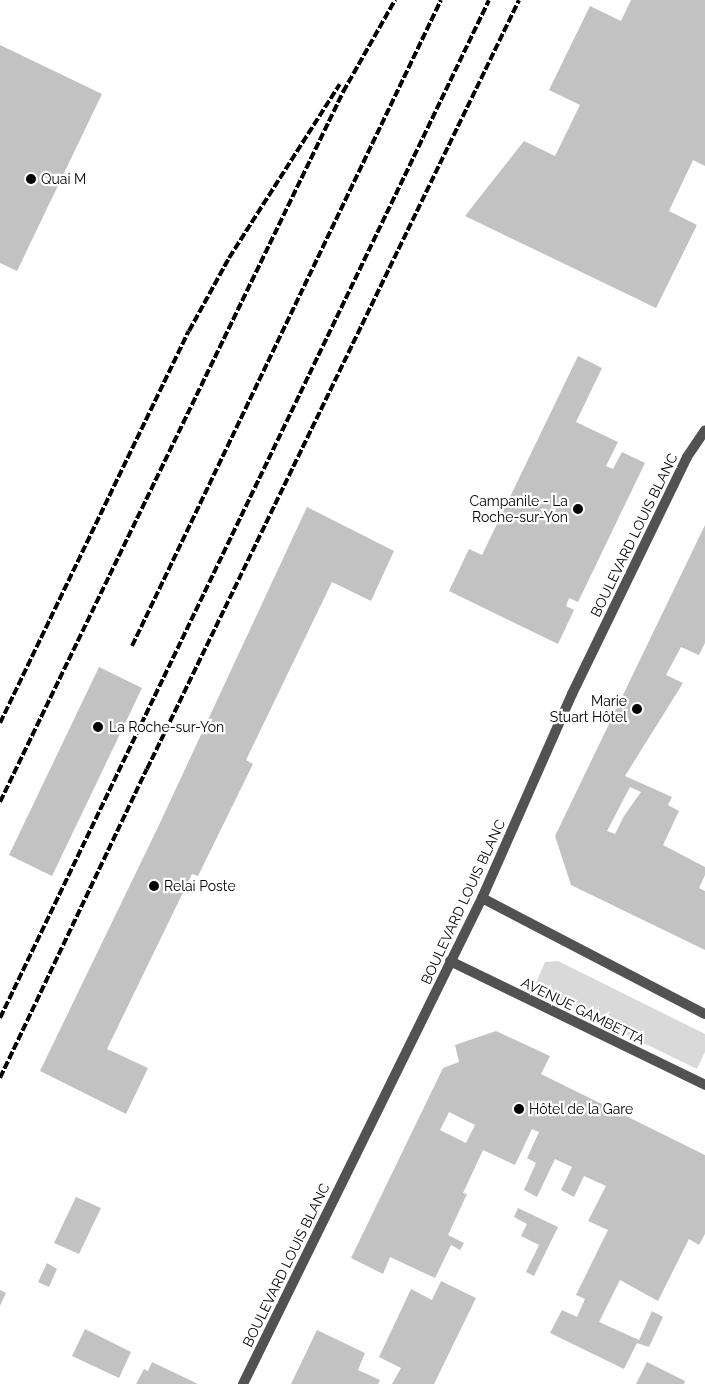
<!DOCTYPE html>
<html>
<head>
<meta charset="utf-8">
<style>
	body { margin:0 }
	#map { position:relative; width:705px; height:1384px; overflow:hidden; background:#fff; font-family:Raleway,sans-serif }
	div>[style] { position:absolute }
	.green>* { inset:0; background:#d9d9d9 }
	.building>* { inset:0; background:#c2c2c2 }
	.minor>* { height:10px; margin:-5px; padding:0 5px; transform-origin:5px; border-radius:5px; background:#525252 }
	.tertiary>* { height:10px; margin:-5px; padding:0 5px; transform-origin:5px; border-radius:5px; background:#525252 }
	.rail>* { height:4px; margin-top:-2px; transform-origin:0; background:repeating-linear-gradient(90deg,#000 0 8px,transparent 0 10.5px) }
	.dots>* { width:14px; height:14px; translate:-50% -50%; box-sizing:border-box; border:2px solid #fff; border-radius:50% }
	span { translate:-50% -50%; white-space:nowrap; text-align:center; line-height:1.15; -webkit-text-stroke:4.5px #fff; paint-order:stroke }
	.poi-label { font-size:14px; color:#000 }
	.left { translate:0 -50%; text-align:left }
	.right { translate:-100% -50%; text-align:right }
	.street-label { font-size:14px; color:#000 }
</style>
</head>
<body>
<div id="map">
	<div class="green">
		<i style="clip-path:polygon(558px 961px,705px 1034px,705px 1052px,697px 1069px,541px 993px,536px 983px,545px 962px)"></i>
	</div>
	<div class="building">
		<i style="clip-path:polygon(631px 0,705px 0,705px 166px,693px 160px,669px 211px,697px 225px,656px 308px,465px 216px,524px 141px,555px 156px,580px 105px,549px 90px,590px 6px,621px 21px)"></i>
		<i style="clip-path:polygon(0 45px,102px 94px,17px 271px,0 263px)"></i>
		<i style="clip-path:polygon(578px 356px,602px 368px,576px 422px,618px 442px,606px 466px,613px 469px,622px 452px,645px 463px,578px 602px,569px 598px,566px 606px,574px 610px,558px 644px,449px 591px,469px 549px,482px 555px)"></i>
		<i style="clip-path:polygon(307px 507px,394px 551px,371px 601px,332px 582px,246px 760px,253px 764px,198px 876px,192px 874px,107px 1049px,148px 1068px,126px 1114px,40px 1071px,159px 825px)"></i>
		<i style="clip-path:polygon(evenodd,705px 525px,705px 643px,699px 655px,681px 647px,666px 675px,683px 683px,625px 776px,672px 797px,668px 805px,679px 811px,663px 845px,705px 867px,705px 875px,699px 888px,705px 891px,705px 950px,571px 885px,555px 836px,705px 525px,630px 787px,641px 792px,624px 816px,615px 834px,607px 831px,630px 787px)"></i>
		<i style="clip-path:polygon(99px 667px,142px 688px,52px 876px,9px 855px)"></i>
		<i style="clip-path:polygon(evenodd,496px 1031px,550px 1056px,541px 1074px,705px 1155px,705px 1234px,699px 1245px,689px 1239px,658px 1301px,620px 1280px,599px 1322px,639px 1340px,652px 1311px,663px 1317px,649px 1347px,637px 1343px,624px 1369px,550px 1333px,562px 1310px,577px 1317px,585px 1299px,576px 1295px,608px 1230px,588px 1221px,606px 1186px,584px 1176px,574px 1197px,561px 1190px,572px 1167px,555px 1159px,537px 1197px,524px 1190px,536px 1163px,527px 1158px,539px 1132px,532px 1129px,515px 1165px,483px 1150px,463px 1193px,467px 1194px,448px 1235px,464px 1243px,460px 1250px,451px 1245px,435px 1278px,390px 1257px,383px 1274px,351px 1258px,443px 1068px,459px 1062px,455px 1045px,496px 1031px,449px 1112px,475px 1125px,466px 1143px,440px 1130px,449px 1112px)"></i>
		<i style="clip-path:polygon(76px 1197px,101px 1208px,79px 1254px,54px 1243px)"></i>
		<i style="clip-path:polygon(518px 1208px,558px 1227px,534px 1276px,526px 1272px,539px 1245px,521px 1236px,527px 1224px,514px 1217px)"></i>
		<i style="clip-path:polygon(47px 1263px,57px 1269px,49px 1287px,38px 1282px)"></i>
		<i style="clip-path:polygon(441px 1281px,476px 1298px,434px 1384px,392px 1384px,401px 1368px,379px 1357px,411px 1289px,432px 1300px)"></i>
		<i style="clip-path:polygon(0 1290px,6px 1293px,0 1306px)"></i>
		<i style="clip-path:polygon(85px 1329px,131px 1352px,119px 1378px,72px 1356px)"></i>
		<i style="clip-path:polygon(317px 1330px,365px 1353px,358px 1370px,380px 1380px,378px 1384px,291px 1384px)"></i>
		<i style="clip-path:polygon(152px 1362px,198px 1384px,136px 1384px,144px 1369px,148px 1371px)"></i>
		<i style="clip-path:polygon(647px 1362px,685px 1381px,684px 1384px,636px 1384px)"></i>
	</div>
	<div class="minor">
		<i style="left:243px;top:1384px;width:542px;rotate:-63.81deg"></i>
		<i style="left:482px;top:898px;width:223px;rotate:-66.2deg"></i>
		<i style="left:572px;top:694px;width:263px;rotate:-64.1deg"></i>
		<i style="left:687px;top:457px;width:32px;rotate:-56deg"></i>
	</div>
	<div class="tertiary">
		<i style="left:482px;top:898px;width:251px;rotate:27.5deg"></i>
		<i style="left:450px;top:961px;width:284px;rotate:25.9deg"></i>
	</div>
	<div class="rail">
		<i style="left:132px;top:646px;width:716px;rotate:-64.44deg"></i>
		<i style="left:0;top:723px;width:435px;rotate:-64.3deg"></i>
		<i style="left:189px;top:331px;width:83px;rotate:-61.3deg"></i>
		<i style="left:229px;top:258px;width:206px;rotate:-57.5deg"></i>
		<i style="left:0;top:802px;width:789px;rotate:-64.21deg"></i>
		<i style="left:343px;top:92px;width:106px;rotate:-60.5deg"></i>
		<i style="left:0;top:1018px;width:1129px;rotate:-64.34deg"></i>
		<i style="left:0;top:1078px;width:342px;rotate:-64.6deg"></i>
		<i style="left:147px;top:769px;width:854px;rotate:-64.18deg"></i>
	</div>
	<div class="dots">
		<i style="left:31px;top:179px;background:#000"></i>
		<i style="left:578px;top:509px;background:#000"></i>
		<i style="left:637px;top:709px;background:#000"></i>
		<i style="left:98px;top:727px;background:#000"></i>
		<i style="left:154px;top:886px;background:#000"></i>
		<i style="left:519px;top:1109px;background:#000"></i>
	</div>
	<div class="poi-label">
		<span class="left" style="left:41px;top:179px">Quai M</span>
		<span class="right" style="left:568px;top:509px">Campanile - La<br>Roche-sur-Yon</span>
		<span class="right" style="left:627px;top:709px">Marie<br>Stuart Hôtel</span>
		<span class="left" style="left:109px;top:727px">La Roche-sur-Yon</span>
		<span class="left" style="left:164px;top:886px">Relai Poste</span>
		<span class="left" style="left:529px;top:1109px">Hôtel de la Gare</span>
	</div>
	<div class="street-label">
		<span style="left:634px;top:535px;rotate:-64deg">BOULEVARD LOUIS BLANC</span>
		<span style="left:463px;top:902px;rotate:-65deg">BOULEVARD LOUIS BLANC</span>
		<span style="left:583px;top:1011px;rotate:26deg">AVENUE GAMBETTA</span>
		<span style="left:286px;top:1265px;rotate:-64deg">BOULEVARD LOUIS BLANC</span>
	</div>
</div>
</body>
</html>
